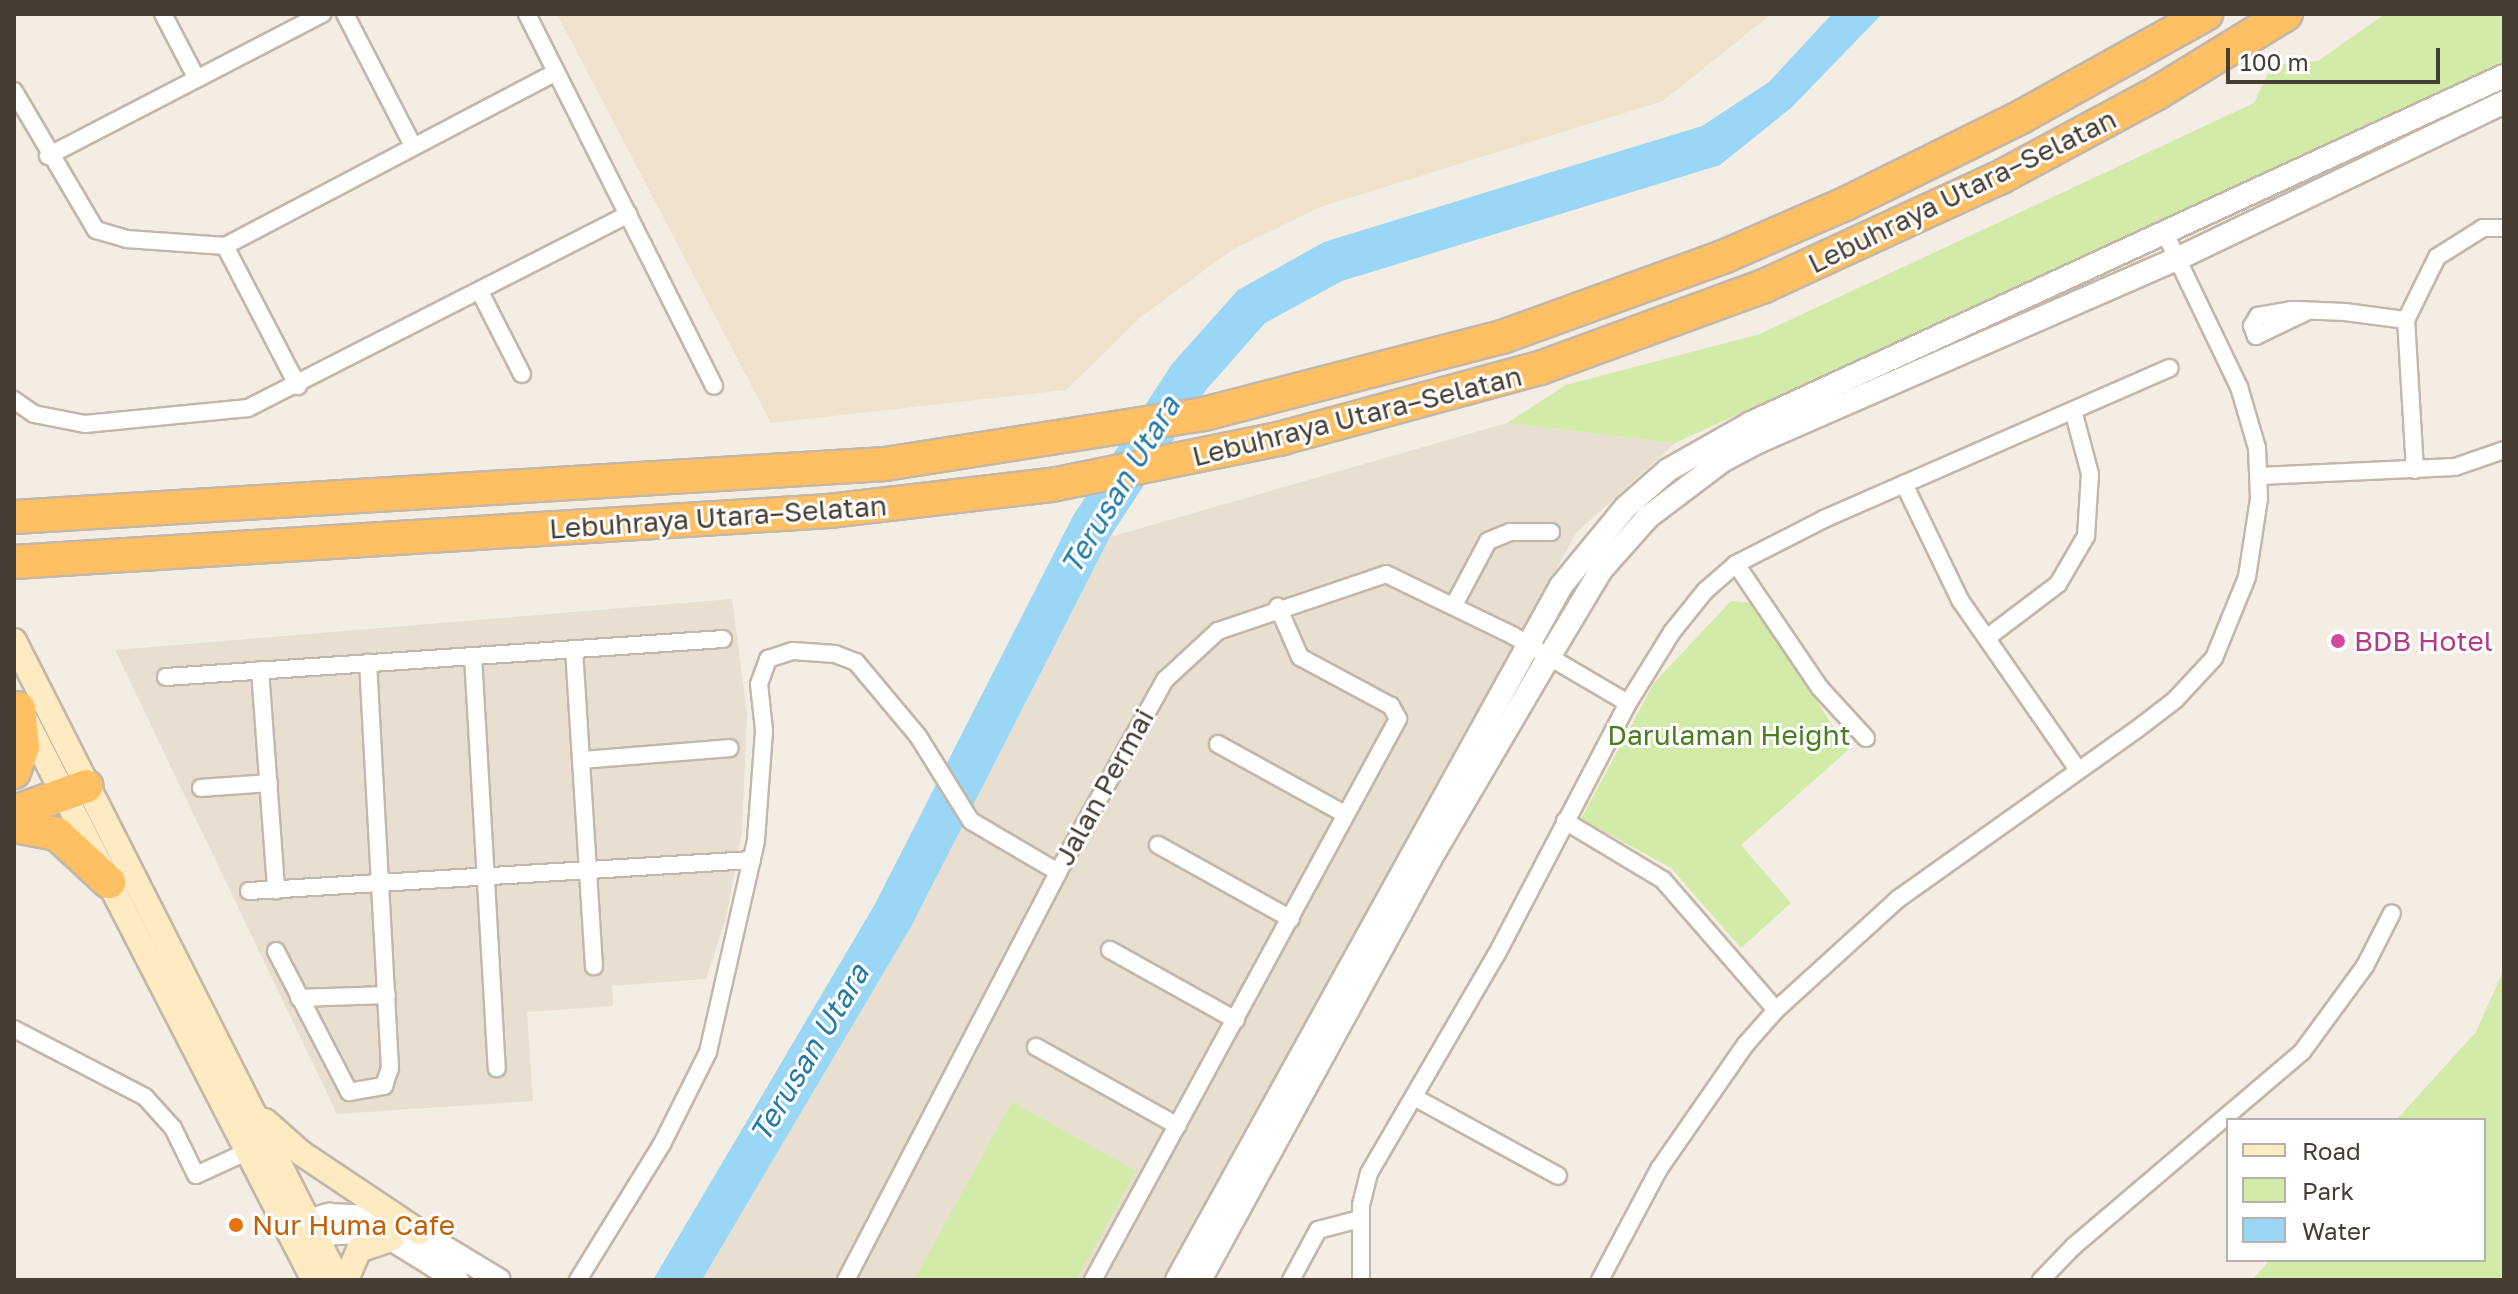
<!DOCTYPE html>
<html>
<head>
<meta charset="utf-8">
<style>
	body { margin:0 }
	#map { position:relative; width:2518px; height:1294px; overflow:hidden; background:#f3ede3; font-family:"Golos Text",sans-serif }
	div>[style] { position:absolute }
	.residential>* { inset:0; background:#e8dfd1 }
	.education>* { inset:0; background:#eee2cc }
	.green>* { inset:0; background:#d2eba8 }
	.water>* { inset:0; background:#9ad7f6 }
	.roads { filter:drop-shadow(2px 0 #c2b7a8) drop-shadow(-2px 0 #c2b7a8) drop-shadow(0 2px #c2b7a8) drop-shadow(0 -2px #c2b7a8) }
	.minor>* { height:16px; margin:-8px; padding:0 8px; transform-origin:8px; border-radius:8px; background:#fff }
	.tertiary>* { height:22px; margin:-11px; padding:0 11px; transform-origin:11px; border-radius:11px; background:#fff }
	.secondary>* { height:24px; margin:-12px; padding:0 12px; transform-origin:12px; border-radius:12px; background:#ffebc2 }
	.motorway>* { height:32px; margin:-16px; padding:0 16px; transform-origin:16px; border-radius:16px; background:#ffbf63 }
	.dots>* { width:22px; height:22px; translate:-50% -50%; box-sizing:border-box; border:4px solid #fff; border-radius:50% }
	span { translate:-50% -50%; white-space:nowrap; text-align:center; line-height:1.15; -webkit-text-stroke:6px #fff; paint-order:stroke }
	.street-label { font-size:28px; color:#463d33 }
	.hotel-label { font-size:28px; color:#b23c85 }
	.left { translate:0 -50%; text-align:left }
	.park-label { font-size:28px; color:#4b7c22 }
	.food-label { font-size:28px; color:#c56008 }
	.water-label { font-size:30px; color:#227aa9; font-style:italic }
	.frame { position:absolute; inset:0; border:16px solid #463d33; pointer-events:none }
	.legend { position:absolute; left:2226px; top:1118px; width:260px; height:144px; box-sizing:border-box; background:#fff; border:2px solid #b5b1ad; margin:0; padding:10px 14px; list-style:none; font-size:24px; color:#463d33 }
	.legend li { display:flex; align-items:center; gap:16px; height:40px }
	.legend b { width:40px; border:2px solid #b5b1ad }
	.scale { position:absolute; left:2226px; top:48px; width:214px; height:36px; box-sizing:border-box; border:4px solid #463d33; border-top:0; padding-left:10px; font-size:24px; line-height:28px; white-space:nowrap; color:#463d33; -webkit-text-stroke:6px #fff; paint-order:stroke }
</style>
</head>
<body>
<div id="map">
	<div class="residential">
		<i style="clip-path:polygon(1507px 423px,1675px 443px,1576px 533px,1168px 1280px,702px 1280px,912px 925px,1110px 537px)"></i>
		<i style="clip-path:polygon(732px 599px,747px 713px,742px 832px,726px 918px,706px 979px,612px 986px,613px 1006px,527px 1012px,533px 1101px,337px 1114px,115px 650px)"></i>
	</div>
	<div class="education">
		<i style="clip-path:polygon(557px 14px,1771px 14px,1663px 101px,1320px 207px,1232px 250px,1142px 316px,1066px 390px,771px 423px)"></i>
	</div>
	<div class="green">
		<i style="clip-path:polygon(2385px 14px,2504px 14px,2504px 64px,1675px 443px,1507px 423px,1566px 385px,1760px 334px,2254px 103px,2272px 65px,2318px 61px)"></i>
		<i style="clip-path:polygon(1731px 601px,1755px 603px,1848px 750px,1741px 845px,1791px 903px,1741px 948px,1671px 868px,1581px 819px,1654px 683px)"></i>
		<i style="clip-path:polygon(2504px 969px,2504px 1280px,2252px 1280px,2270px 1260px,2484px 1260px,2484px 1120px,2396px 1120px,2476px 1032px)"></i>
		<i style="clip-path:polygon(1012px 1102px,1136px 1171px,1076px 1280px,914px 1280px)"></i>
	</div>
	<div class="water">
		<i style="clip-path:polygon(1832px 14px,1882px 14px,1792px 107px,1720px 165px,1342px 281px,1265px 323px,1206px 390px,1110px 537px,912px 925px,702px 1280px,653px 1280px,875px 904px,1073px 516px,1172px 364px,1238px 290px,1324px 242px,1702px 126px,1769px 82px)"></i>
	</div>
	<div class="roads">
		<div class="minor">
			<i style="left:163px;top:14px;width:73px;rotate:62.4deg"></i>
			<i style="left:345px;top:14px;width:148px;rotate:62.7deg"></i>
			<i style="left:527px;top:14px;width:416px;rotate:63.3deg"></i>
			<i style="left:14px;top:91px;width:161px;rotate:59.5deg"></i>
			<i style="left:96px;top:230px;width:32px;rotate:16deg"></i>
			<i style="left:127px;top:239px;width:98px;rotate:4.1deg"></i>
			<i style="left:225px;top:246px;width:374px;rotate:-27.7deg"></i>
			<i style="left:48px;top:156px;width:309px;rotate:-27.4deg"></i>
			<i style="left:225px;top:246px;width:158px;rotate:62.5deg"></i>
			<i style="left:480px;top:292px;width:92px;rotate:62.9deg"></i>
			<i style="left:2308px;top:311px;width:58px;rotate:154.3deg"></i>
			<i style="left:2256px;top:336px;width:11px;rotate:-112deg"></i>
			<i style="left:2252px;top:326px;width:12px;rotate:-59deg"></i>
			<i style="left:2258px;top:316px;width:34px;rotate:-10deg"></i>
			<i style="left:2291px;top:310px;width:7px"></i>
			<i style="left:2298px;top:310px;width:47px;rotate:2.4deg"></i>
			<i style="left:2345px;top:312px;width:62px;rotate:7.5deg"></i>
			<i style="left:14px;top:400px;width:24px;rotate:35deg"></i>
			<i style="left:34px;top:414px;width:52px;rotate:11.1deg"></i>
			<i style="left:85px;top:424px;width:164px;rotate:-5.6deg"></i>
			<i style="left:248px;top:408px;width:427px;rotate:-27deg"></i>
			<i style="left:2415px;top:470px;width:150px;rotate:-93.4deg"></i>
			<i style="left:2406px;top:320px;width:70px;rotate:-63.8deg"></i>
			<i style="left:2437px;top:257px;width:54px;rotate:-32.2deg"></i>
			<i style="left:2483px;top:228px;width:21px"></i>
			<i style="left:2259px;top:476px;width:196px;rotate:-2.6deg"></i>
			<i style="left:2455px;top:467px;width:52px;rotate:-19.1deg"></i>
			<i style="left:1904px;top:484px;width:129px;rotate:64.2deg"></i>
			<i style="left:1960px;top:600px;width:207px;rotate:55.2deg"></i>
			<i style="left:1736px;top:564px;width:150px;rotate:55.9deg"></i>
			<i style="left:1820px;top:688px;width:68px;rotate:47.4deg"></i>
			<i style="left:1454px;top:605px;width:72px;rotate:-62deg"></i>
			<i style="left:1488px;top:541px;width:24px;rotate:-22deg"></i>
			<i style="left:1510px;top:532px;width:41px"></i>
			<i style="left:1988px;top:637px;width:88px;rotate:-37.1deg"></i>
			<i style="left:2058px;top:584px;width:56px;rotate:-59.7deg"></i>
			<i style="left:2086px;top:536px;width:62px;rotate:-86.3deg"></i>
			<i style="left:2090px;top:474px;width:66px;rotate:-104.9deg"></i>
			<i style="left:574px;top:649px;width:318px;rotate:86.4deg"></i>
			<i style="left:473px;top:656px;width:413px;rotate:86.7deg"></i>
			<i style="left:260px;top:670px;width:221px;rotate:85.8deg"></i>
			<i style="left:166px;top:677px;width:558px;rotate:-3.9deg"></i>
			<i style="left:1628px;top:703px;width:84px;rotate:-58.2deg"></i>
			<i style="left:1672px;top:632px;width:53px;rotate:-51.2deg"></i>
			<i style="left:1705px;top:591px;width:41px;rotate:-41.1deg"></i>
			<i style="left:1736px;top:564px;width:99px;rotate:-27.1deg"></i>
			<i style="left:1824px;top:519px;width:377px;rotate:-23.6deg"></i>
			<i style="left:1218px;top:744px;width:145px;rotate:28.9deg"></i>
			<i style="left:582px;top:760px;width:148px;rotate:-4.6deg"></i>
			<i style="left:201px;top:788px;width:68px;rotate:-4.2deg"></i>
			<i style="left:1565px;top:821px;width:114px;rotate:31deg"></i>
			<i style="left:1663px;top:880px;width:172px;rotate:49deg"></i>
			<i style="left:1158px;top:845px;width:152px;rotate:29.1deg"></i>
			<i style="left:249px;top:891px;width:504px;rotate:-3.53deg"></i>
			<i style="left:1110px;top:950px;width:144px;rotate:29.1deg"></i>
			<i style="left:276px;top:951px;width:159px;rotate:62.6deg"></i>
			<i style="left:349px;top:1092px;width:36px;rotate:-10deg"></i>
			<i style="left:384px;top:1086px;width:19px;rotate:-72deg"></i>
			<i style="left:390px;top:1068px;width:406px;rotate:-93.1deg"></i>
			<i style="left:299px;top:998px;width:88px;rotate:-2deg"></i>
			<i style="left:14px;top:1029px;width:148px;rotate:27.4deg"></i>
			<i style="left:145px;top:1097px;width:42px;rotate:47.9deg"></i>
			<i style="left:173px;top:1128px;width:52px;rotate:63.9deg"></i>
			<i style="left:196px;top:1175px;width:65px;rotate:-24.6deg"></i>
			<i style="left:1036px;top:1047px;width:162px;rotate:29.1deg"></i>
			<i style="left:1414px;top:1097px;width:164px;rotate:28.7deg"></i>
			<i style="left:578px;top:1280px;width:160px;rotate:-58.3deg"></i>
			<i style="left:662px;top:1144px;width:103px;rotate:-63.4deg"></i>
			<i style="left:708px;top:1052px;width:217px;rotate:-77.2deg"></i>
			<i style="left:756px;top:840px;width:110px;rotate:-85.8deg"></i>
			<i style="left:764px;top:730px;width:46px;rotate:-96.2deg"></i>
			<i style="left:759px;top:684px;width:27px;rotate:-70deg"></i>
			<i style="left:768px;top:659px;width:26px;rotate:-18deg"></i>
			<i style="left:793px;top:651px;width:42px;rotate:4.1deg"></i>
			<i style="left:835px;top:654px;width:22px;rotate:21deg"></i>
			<i style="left:856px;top:662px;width:97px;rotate:50deg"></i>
			<i style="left:918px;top:736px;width:100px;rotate:58.1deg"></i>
			<i style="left:971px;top:821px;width:101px;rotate:30.4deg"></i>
			<i style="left:846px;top:1280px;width:460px;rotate:-62.5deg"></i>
			<i style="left:1058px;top:872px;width:220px;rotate:-60.9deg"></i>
			<i style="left:1165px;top:680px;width:72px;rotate:-42.8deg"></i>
			<i style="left:1218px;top:631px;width:177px;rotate:-18.7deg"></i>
			<i style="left:1386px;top:574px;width:140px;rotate:25.8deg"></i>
			<i style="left:1512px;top:635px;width:134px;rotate:30.4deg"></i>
			<i style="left:1628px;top:703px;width:284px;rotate:117.6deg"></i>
			<i style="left:1496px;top:955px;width:252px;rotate:120.2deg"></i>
			<i style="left:1369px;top:1173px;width:33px;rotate:104deg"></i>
			<i style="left:1361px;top:1205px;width:75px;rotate:90deg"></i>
			<i style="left:1093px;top:1280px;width:639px;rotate:-61.47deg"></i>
			<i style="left:1398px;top:719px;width:15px;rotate:-118deg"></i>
			<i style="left:1391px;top:706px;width:103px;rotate:-151.7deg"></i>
			<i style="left:1300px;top:657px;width:55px;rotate:-113.7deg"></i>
			<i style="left:1291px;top:1280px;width:57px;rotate:-61.6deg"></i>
			<i style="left:1318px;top:1230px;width:43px;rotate:-14.7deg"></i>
			<i style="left:1600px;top:1280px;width:126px;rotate:-62deg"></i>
			<i style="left:1659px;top:1169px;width:152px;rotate:-55.2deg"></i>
			<i style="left:1746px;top:1044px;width:45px;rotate:-48.6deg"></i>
			<i style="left:1776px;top:1010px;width:165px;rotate:-42.3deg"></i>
			<i style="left:1898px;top:899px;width:292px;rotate:-35.4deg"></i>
			<i style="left:2136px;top:730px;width:49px;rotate:-37.6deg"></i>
			<i style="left:2175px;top:700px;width:57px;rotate:-47.1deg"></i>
			<i style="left:2214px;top:658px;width:87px;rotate:-67.8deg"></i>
			<i style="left:2247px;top:577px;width:79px;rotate:-81.3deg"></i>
			<i style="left:2259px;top:499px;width:51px;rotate:-92.2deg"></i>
			<i style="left:2257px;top:448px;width:64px;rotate:-106.4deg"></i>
			<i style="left:2239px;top:387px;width:171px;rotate:-115.7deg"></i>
			<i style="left:2041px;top:1280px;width:47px;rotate:-45.9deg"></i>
			<i style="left:2074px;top:1246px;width:299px;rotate:-40.4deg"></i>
			<i style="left:2302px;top:1052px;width:107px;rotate:-53.8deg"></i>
			<i style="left:2365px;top:966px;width:59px;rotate:-63deg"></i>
		</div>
		<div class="tertiary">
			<i style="left:292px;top:1226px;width:39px;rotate:-17deg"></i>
			<i style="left:329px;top:1215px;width:45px;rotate:2.5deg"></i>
			<i style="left:374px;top:1217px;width:47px;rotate:18.4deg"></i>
			<i style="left:419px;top:1232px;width:93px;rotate:31deg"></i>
			<i style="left:301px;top:1242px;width:16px;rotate:-30deg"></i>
			<i style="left:315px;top:1234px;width:51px;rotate:-2.2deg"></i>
			<i style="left:366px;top:1232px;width:26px;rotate:16deg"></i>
			<i style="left:391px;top:1239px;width:78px;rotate:31.8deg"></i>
			<i style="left:1177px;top:1280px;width:793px;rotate:-61.04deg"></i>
			<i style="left:1561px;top:586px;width:102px;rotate:-50.6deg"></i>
			<i style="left:1626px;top:507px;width:56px;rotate:-41.4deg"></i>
			<i style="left:1668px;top:470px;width:95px;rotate:-29.5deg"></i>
			<i style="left:1751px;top:423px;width:829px;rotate:-24.74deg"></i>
			<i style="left:1200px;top:1280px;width:489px;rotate:-61.3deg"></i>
			<i style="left:1435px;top:851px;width:225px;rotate:-59.6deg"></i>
			<i style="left:1549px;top:657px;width:101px;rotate:-59.1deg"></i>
			<i style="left:1601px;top:570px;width:71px;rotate:-48.4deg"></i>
			<i style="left:1648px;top:517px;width:93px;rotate:-37.1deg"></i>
			<i style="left:1722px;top:461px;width:43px;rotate:-27.8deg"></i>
			<i style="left:1760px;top:441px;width:455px;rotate:-23.6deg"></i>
			<i style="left:2177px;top:259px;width:363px;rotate:-25.6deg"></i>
		</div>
		<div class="secondary">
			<i style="left:14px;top:641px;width:716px;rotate:63.11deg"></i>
			<i style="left:24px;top:717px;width:633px;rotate:62.75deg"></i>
			<i style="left:265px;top:1121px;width:48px;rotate:41.6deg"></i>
			<i style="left:301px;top:1153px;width:142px;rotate:33.8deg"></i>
			<i style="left:346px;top:1280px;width:33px;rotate:-67deg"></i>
			<i style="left:359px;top:1250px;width:34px;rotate:-19deg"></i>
		</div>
		<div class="motorway">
			<i style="left:14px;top:517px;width:873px;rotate:-3.48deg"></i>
			<i style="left:885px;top:464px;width:323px;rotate:-8.9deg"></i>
			<i style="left:1204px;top:414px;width:308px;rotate:-14.5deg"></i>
			<i style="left:1502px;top:337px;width:235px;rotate:-19.9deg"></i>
			<i style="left:1723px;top:257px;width:133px;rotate:-23.5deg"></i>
			<i style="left:1845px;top:204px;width:196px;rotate:-26.3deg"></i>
			<i style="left:2021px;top:117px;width:212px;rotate:-29.1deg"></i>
			<i style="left:14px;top:562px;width:817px;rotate:-3.58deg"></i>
			<i style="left:829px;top:511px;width:225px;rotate:-6.7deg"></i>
			<i style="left:1052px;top:485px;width:235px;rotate:-11.5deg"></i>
			<i style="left:1282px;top:438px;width:267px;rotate:-15.2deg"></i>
			<i style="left:1540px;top:368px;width:239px;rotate:-20.1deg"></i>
			<i style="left:1764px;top:286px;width:259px;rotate:-24.7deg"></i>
			<i style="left:1999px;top:178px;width:179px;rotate:-28.3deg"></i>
			<i style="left:2157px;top:93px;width:151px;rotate:-31.5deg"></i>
			<i style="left:14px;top:772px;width:27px;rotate:-70deg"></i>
			<i style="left:23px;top:747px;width:39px;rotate:-96deg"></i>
			<i style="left:14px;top:812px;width:77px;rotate:-19.6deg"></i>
			<i style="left:14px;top:826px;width:44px;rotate:10.5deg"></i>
			<i style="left:57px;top:834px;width:71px;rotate:42.7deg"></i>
		</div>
	</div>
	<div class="dots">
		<i style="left:2338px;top:641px;background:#d1479c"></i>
		<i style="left:236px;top:1225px;background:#e8710a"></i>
	</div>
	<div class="street-label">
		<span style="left:1962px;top:191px;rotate:-26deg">Lebuhraya Utara–Selatan</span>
		<span style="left:1357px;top:416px;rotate:-14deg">Lebuhraya Utara–Selatan</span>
		<span style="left:718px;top:517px;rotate:-4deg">Lebuhraya Utara–Selatan</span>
		<span style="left:1104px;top:787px;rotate:-61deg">Jalan Permai</span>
	</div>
	<div class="hotel-label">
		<span class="left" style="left:2354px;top:641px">BDB Hotel</span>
	</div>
	<div class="park-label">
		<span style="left:1729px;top:735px">Darulaman Height</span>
	</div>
	<div class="food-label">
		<span class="left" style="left:252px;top:1225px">Nur Huma Cafe</span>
	</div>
	<div class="water-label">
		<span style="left:1120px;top:485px;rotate:-59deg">Terusan Utara</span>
		<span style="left:809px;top:1053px;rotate:-59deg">Terusan Utara</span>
	</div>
	<div class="frame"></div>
	<ul class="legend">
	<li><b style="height:10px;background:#ffebc2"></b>Road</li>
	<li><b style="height:22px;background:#d2eba8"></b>Park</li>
	<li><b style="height:22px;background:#9ad7f6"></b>Water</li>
	</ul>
	<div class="scale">100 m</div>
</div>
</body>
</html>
